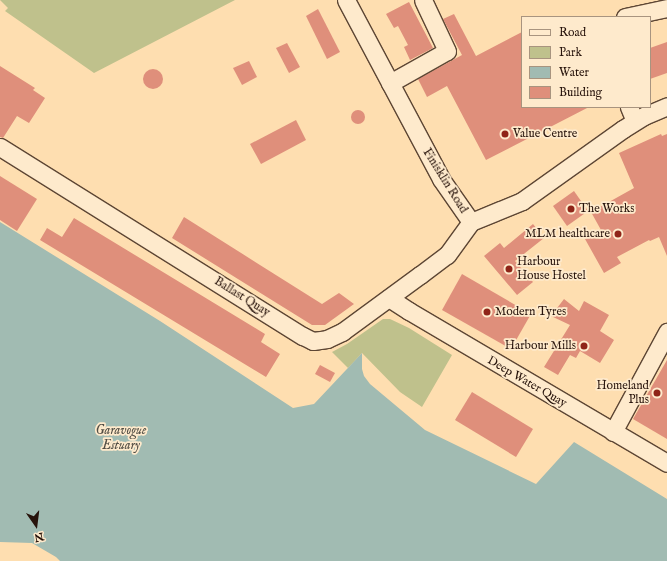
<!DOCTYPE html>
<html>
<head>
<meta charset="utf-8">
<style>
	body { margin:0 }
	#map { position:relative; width:667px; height:561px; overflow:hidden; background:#fedeb0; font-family:"IM FELL English",serif }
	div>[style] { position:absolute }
	.green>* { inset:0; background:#bfc18c }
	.water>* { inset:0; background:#a1bbb2 }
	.building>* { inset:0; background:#df8f7b }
	.round { border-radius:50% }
	.roads { filter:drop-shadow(1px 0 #5d4634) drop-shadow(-1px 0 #5d4634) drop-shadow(0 1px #5d4634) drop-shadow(0 -1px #5d4634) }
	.minor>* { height:17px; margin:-8.5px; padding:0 8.5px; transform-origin:8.5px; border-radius:8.5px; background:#feeacc }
	.dots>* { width:11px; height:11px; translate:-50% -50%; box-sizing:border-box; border:2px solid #feeacc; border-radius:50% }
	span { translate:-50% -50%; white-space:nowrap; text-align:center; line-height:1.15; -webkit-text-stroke:3.5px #feeacc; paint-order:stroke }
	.poi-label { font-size:12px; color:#27130b }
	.left { translate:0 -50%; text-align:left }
	.right { translate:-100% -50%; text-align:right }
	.street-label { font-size:12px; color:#27130b }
	.water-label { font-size:13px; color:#524e45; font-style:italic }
	.legend { position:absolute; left:521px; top:16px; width:130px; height:92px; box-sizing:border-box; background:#feeacc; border:1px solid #a8947f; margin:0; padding:5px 7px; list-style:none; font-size:12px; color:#27130b }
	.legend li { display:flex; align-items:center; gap:8px; height:20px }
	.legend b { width:20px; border:1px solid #a8947f }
	.north { position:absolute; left:16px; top:505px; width:40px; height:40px; -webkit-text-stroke:3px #feeacc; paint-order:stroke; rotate:166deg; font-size:11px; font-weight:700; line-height:16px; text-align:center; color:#27130b }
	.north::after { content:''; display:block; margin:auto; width:14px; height:18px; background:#27130b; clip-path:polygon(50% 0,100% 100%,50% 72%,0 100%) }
</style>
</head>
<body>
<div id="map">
	<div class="green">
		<i style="clip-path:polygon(0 0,235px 0,94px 73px,5px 11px,8px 8px)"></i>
		<i style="clip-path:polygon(383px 319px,390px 319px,409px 328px,452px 355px,422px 407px,400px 392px,362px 353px,348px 368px,332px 352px,347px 344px)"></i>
	</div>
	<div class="water">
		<i style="clip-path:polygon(0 222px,160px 321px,293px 408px,314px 404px,362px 353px,362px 369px,364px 376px,370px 384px,425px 430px,536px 484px,574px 442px,667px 499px,667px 561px,60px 561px,56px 557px,32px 543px,0 542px)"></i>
	</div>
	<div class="building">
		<i style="clip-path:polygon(409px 2px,433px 48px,410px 60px,404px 47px,408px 45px,398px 26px,394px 28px,386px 14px)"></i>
		<i style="clip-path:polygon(318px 9px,340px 52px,327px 59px,306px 16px)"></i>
		<i style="clip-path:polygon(454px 14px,476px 56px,522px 32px,522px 107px,589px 107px,486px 160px,447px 86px,427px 97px,418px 79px,462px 55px,443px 19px)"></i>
		<i style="clip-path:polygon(667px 42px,667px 73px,650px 79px,650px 48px)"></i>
		<i style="clip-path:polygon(287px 43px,300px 67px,289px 73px,276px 48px)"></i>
		<i style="clip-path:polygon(249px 61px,257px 77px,242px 85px,233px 68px)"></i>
		<i style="clip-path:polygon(0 66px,35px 88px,33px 90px,45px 98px,29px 123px,17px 116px,3px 138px,0 137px)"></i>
		<i class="round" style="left:143px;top:69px;width:20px;height:20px"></i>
		<i class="round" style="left:351px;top:110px;width:14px;height:14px"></i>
		<i style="clip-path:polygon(296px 120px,306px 140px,261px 164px,250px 144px)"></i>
		<i style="clip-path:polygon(661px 134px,662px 136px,667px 134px,667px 256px,659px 237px,650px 241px,649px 240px,617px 257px,621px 263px,604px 273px,585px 239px,601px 230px,591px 212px,634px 188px,619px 153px)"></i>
		<i style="clip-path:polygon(0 176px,37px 199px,17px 231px,0 220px)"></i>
		<i style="clip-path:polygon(574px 191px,588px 211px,567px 226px,553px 206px)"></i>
		<i style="clip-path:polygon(184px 217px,322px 304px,339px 293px,354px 304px,325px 325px,312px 325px,172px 238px)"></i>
		<i style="clip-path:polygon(74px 218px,265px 334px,261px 342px,280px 354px,266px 377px,40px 240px,47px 228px,62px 237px)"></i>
		<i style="clip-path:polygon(533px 224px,544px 238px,515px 261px,533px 282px,517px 295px,484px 256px,500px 243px,504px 248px)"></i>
		<i style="clip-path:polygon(462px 274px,531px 314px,511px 349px,442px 310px)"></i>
		<i style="clip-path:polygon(564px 299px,579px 311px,584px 301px,609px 315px,600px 331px,614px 340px,600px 363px,580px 351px,576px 358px,570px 355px,558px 375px,544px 367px,570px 325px,551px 316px)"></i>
		<i style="clip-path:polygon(667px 360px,667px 439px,633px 419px)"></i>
		<i style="clip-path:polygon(320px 365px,335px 373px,330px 382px,315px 374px)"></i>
		<i style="clip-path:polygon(472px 392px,533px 429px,516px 457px,455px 420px)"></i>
	</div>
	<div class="roads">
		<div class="minor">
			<i style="left:346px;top:0;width:203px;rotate:62deg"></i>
			<i style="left:441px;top:179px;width:52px;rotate:55.1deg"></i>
			<i style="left:625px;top:17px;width:43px;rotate:-12.1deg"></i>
			<i style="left:390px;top:83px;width:65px;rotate:-29.3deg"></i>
			<i style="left:447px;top:51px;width:56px;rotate:-115.2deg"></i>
			<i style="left:629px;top:107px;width:15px;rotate:67deg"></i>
			<i style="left:0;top:147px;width:357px;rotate:32deg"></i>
			<i style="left:303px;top:336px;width:11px;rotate:27deg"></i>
			<i style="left:313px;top:341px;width:14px;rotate:-8deg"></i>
			<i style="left:327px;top:339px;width:17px;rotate:-25deg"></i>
			<i style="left:342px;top:332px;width:97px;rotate:-36.2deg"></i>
			<i style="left:420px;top:275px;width:34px;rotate:-37deg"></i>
			<i style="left:447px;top:255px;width:41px;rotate:-54deg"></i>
			<i style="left:471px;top:222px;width:55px;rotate:-22.4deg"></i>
			<i style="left:522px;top:201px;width:124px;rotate:-35.5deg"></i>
			<i style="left:623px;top:129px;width:25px;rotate:-32deg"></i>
			<i style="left:644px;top:116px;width:25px;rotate:-23deg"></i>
			<i style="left:389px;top:298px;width:24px;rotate:33deg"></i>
			<i style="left:409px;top:311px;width:299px;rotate:30.5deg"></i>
			<i style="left:613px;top:432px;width:114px;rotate:-61.6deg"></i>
		</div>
	</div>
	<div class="dots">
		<i style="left:505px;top:134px;background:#8f2418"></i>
		<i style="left:571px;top:209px;background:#8f2418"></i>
		<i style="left:618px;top:234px;background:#8f2418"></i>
		<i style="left:509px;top:269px;background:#8f2418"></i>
		<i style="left:487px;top:312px;background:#8f2418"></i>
		<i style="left:584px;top:346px;background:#8f2418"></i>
		<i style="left:657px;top:393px;background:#8f2418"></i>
	</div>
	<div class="poi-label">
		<span class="left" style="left:513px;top:134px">Value Centre</span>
		<span class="left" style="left:579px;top:209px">The Works</span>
		<span class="right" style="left:610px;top:234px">MLM healthcare</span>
		<span class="left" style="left:517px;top:269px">Harbour<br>House Hostel</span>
		<span class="left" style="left:495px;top:312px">Modern Tyres</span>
		<span class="right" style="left:576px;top:346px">Harbour Mills</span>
		<span class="right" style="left:649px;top:393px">Homeland<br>Plus</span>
	</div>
	<div class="street-label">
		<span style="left:445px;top:181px;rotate:58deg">Finisklin Road</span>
		<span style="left:242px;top:297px;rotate:32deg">Ballast Quay</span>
		<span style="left:527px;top:382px;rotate:30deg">Deep Water Quay</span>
	</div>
	<div class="water-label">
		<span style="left:121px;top:439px">Garavogue<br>Estuary</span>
	</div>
	<ul class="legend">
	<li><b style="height:5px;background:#feeacc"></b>Road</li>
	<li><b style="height:11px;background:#bfc18c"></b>Park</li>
	<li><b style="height:11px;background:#a1bbb2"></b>Water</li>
	<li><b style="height:11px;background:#df8f7b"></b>Building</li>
	</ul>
	<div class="north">N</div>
</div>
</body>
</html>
